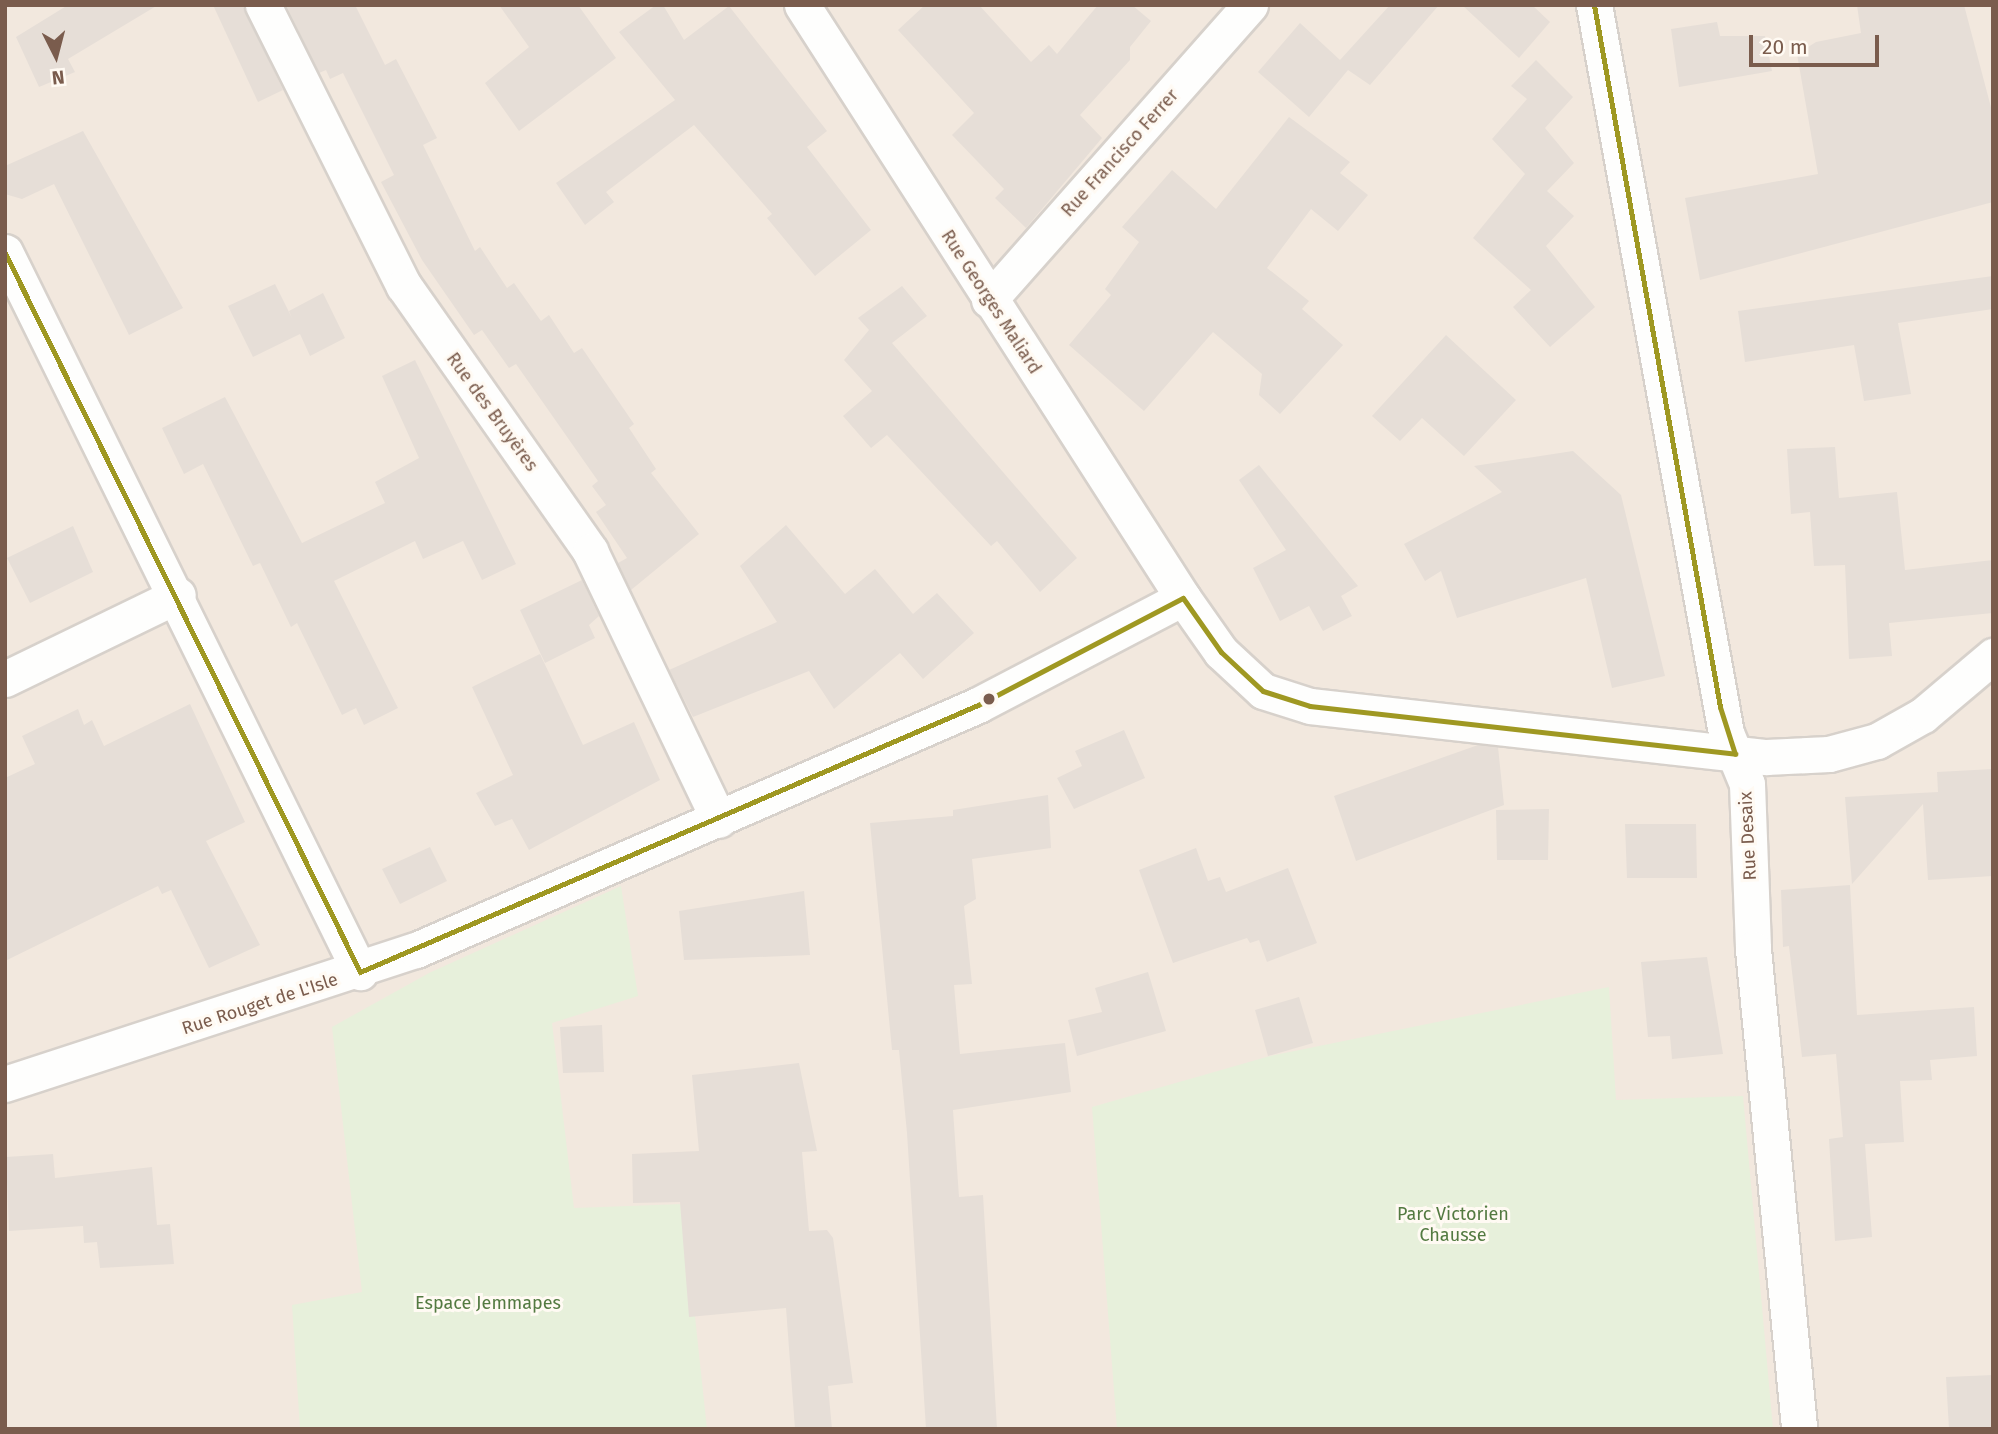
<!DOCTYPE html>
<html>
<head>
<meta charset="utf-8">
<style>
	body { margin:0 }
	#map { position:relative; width:1998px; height:1434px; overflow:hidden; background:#f9f5f0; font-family:"Fira Sans",sans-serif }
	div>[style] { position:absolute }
	.residential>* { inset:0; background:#f2e8de }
	.green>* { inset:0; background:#e7f0db }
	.building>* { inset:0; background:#e6ded7 }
	.roads { filter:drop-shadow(2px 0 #d7d1cb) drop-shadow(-2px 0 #d7d1cb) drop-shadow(0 2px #d7d1cb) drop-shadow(0 -2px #d7d1cb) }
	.minor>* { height:35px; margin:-17.5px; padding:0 17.5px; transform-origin:17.5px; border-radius:17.5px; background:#fefefd }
	.bus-1>* { height:5px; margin:-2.5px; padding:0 2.5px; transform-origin:2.5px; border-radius:2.5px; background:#9f9822 }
	.dots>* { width:19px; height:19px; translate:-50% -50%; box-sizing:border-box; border:4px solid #fffaf3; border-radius:50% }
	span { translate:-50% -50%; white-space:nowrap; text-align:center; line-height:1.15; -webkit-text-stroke:6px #fffaf3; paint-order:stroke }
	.street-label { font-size:18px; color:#7a5c4d }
	.park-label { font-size:18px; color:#537a41 }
	.frame { position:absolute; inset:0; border:7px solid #7a5c4d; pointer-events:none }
	.north { position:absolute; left:21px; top:21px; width:70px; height:70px; -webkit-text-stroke:5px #fffaf3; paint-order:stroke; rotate:174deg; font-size:19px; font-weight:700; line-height:28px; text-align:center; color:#7a5c4d }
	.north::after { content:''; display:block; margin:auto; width:24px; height:32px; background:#7a5c4d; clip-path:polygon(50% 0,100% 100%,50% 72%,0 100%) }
	.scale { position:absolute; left:1749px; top:35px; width:130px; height:32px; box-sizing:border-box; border:4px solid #7a5c4d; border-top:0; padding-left:9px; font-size:21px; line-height:24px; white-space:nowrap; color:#7a5c4d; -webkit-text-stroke:5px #fffaf3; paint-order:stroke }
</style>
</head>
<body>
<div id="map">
	<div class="residential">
		<i style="clip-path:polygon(5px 5px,1993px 5px,1993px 1429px,5px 1429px)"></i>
	</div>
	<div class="green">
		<i style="clip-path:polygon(621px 886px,638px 996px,552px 1023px,574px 1208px,683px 1204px,707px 1429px,300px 1429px,292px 1305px,362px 1292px,332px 1027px,429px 973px)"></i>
		<i style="clip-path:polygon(1609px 987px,1616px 1100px,1743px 1096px,1773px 1429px,1117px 1429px,1092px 1107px,1270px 1056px)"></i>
	</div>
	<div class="building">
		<i style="clip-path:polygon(68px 5px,158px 5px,68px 59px,75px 72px,39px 87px,16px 37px)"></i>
		<i style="clip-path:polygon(213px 5px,243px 5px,283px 90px,258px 102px)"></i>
		<i style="clip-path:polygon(286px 5px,355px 5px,385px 65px,396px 59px,437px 138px,423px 145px,475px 251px,480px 247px,507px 288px,514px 283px,541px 321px,549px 315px,574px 353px,582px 348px,634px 424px,629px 428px,656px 469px,651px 473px,699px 534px,631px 590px,618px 563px,627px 558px,596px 512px,606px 505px,592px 486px,598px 481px,516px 364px,509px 368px,482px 330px,474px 335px,422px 260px,381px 182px,394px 175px,343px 73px,330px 79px,326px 70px,319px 73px)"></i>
		<i style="clip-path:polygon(499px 5px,578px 5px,616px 58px,519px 131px,485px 83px,529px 47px)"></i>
		<i style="clip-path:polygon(656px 5px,663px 5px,684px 40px,729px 6px,827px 131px,807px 147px,871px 230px,815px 276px,767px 218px,772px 214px,694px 125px,606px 192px,614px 202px,585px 225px,556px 183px,675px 100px,619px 32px)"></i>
		<i style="clip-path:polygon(925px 5px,979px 5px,1031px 62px,1049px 45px,1057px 54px,1098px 5px,1132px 5px,1151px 21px,1130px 47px,1130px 60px,1080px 115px,1102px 138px,1026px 228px,995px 198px,1004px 189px,952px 135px,974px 113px,898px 30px)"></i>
		<i style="clip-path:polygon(1390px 5px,1439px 5px,1370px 85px,1348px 70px,1309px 117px,1258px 72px,1300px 23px,1340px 60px)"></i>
		<i style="clip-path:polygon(1462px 5px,1532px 5px,1550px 22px,1519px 58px)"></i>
		<i style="clip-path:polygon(1857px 5px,1964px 5px,1993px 115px,1993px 202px,1700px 280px,1685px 198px,1818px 174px,1797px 54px,1816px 42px,1861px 33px)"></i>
		<i style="clip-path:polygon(1717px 22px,1720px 36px,1765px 36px,1772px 71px,1679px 87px,1671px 29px)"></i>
		<i style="clip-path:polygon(1536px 60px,1573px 97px,1545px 128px,1574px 163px,1547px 191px,1574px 216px,1546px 246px,1595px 307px,1550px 347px,1513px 307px,1531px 290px,1473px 238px,1525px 174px,1492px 139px,1527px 99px,1511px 86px)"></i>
		<i style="clip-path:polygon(1289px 117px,1350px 162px,1340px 173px,1368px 195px,1338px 231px,1311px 209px,1267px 268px,1309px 301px,1302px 309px,1343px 345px,1280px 414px,1259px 395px,1262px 374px,1213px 332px,1144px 411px,1069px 345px,1111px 295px,1105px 289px,1139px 242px,1122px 227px,1172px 170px,1216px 209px)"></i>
		<i style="clip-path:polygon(83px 131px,183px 308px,129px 335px,54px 184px,22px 199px,5px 194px,5px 166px)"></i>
		<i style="clip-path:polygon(1993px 276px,1993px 309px,1898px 323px,1911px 394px,1864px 401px,1854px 345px,1745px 362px,1738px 311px)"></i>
		<i style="clip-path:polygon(275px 284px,292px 318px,289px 311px,323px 293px,345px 338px,310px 356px,300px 334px,253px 357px,228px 306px)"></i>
		<i style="clip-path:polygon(902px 286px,927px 316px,892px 343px,1077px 558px,1040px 592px,997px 541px,991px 546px,887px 435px,871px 448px,843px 416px,872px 391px,844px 360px,869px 330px,858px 318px)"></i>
		<i style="clip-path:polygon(1446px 335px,1516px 400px,1464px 456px,1422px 418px,1400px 441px,1372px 416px)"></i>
		<i style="clip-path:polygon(415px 360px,516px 564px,482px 580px,463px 541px,423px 559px,415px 541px,334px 581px,398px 708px,364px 725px,356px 708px,342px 715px,297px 623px,291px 627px,260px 563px,253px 566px,203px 464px,184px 474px,162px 428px,225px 397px,302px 543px,385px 503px,375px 482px,419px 458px,382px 376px)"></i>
		<i style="clip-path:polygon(1835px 447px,1839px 498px,1897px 492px,1905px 570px,1993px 560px,1993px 613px,1889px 623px,1892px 656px,1849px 659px,1845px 565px,1814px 566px,1810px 512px,1791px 514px,1787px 449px)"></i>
		<i style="clip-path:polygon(1573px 451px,1621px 495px,1665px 676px,1612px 688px,1586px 578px,1457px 618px,1441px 571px,1425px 581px,1404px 544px,1502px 492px,1474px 466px)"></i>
		<i style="clip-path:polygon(1259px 465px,1358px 586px,1341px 596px,1352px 616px,1323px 631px,1309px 606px,1280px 621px,1253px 568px,1286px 550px,1239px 480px)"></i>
		<i style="clip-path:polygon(786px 525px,845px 594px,875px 569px,913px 614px,937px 593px,974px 633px,923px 679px,900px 653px,834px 709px,809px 671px,693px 717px,669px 670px,777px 622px,740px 566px)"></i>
		<i style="clip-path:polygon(73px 526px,93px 572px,30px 603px,7px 558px)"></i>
		<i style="clip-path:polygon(582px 580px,599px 616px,589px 625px,595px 638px,545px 663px,520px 610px)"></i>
		<i style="clip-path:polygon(540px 654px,583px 745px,634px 722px,660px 780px,529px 850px,512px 819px,495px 826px,476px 793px,513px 775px,472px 687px)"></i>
		<i style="clip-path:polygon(190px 704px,245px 822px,206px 841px,260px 945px,209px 968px,171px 890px,162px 894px,158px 886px,5px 961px,5px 778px,35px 764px,22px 736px,78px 709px,84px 725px,92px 720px,104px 746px)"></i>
		<i style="clip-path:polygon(1124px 730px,1145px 778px,1074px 809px,1057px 778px,1082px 766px,1075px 751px)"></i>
		<i style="clip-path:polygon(1478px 745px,1498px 747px,1504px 805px,1356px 861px,1334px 796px)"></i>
		<i style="clip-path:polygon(1993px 769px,1993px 876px,1928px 880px,1923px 804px,1852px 884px,1845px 797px,1938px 792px,1937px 772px)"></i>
		<i style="clip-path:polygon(1048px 795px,1051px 848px,972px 859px,976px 899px,964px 906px,972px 984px,954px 985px,960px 1054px,1065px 1043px,1071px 1092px,953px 1110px,959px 1197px,983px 1195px,997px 1429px,926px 1429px,907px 1133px,899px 1050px,892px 1050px,870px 823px,953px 816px,953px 810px)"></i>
		<i style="clip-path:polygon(1549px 809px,1548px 860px,1497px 860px,1496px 810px)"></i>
		<i style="clip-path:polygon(1625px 824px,1696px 824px,1697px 878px,1627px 878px)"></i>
		<i style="clip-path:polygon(430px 847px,447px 881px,400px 904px,382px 869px)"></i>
		<i style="clip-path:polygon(1196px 848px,1208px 881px,1220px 877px,1226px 892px,1288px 868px,1317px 943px,1267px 962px,1259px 940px,1250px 943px,1247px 938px,1173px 963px,1139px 870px)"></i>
		<i style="clip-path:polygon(1850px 885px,1857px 1015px,1974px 1007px,1977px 1056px,1930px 1060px,1932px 1080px,1900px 1081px,1904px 1142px,1865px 1144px,1872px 1237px,1835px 1241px,1829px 1139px,1843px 1137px,1836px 1054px,1802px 1057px,1789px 946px,1783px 947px,1781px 890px)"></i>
		<i style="clip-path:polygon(804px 891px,810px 955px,684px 960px,679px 911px)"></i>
		<i style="clip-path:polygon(1707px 957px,1723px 1054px,1672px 1059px,1670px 1036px,1648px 1037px,1641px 962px)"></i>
		<i style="clip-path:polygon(1148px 972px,1166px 1031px,1077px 1056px,1068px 1020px,1102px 1012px,1095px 988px)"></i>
		<i style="clip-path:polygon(1299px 997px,1313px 1043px,1268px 1056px,1255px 1010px)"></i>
		<i style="clip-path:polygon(602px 1025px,604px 1072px,563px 1073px,560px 1027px)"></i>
		<i style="clip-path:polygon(799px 1063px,817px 1151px,802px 1152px,809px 1231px,827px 1230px,833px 1238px,853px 1383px,828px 1386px,832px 1429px,795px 1429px,786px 1308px,689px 1317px,680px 1202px,633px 1203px,632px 1154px,699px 1151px,692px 1075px)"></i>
		<i style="clip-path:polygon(53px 1154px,55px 1178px,152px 1167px,157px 1225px,170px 1224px,174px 1264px,100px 1268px,97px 1242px,84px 1243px,83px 1226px,9px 1231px,6px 1157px)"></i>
		<i style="clip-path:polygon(1993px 1375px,1993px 1429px,1949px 1429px,1946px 1377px)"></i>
	</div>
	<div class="roads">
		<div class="minor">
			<i style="left:263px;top:5px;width:314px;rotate:63.4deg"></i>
			<i style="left:404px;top:286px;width:324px;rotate:54.9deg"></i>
			<i style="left:590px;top:551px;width:298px;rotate:64.4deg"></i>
			<i style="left:802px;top:5px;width:705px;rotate:57.28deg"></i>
			<i style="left:1594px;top:5px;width:740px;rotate:79.72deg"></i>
			<i style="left:1726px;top:733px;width:55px;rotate:67.6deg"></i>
			<i style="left:1747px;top:784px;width:165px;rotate:87.9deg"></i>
			<i style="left:1753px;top:949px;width:482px;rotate:84.5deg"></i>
			<i style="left:5px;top:252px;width:803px;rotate:63.75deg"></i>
			<i style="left:989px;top:300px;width:394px;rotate:-48.5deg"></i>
			<i style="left:5px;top:679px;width:192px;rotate:-25.9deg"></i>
			<i style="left:5px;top:1084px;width:432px;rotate:-18.1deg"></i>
			<i style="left:416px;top:950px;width:613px;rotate:-23.55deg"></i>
			<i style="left:978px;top:705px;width:231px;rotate:-27.6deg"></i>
			<i style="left:1183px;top:598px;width:66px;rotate:54.9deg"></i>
			<i style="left:1221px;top:652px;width:57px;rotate:42.9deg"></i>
			<i style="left:1263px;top:691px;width:49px;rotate:17.7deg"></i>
			<i style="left:1310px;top:706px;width:459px;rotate:6.4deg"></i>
			<i style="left:1766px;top:757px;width:63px;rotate:-2.7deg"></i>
			<i style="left:1829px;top:754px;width:50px;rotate:-15.2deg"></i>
			<i style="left:1877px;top:741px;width:53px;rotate:-29.5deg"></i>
			<i style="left:1923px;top:715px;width:92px;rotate:-40.1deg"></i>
		</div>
	</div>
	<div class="bus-1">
		<i style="left:1594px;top:5px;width:713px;rotate:79.82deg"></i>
		<i style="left:1720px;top:707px;width:49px;rotate:72.3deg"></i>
		<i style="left:5px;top:253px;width:802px;rotate:63.72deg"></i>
		<i style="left:360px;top:972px;width:673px;rotate:-23.37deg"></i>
		<i style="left:978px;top:705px;width:231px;rotate:-27.6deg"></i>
		<i style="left:1183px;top:598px;width:66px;rotate:54.9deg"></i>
		<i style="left:1221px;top:652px;width:57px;rotate:42.9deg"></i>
		<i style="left:1263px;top:691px;width:49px;rotate:17.7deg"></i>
		<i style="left:1310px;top:706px;width:428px;rotate:6.4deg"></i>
	</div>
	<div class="dots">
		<i style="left:989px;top:699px;background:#7a5c4d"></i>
	</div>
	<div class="street-label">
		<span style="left:1120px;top:153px;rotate:-48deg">Rue Francisco Ferrer</span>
		<span style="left:991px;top:302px;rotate:57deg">Rue Georges Maliard</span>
		<span style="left:492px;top:412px;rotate:54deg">Rue des Bruyères</span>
		<span style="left:1748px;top:836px;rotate:-93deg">Rue Desaix</span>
		<span style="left:260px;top:1004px;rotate:-18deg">Rue Rouget de L'Isle</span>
	</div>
	<div class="park-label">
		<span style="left:1453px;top:1225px">Parc Victorien<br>Chausse</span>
		<span style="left:488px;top:1303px">Espace Jemmapes</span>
	</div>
	<div class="frame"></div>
	<div class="north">N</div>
	<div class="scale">20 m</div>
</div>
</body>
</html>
